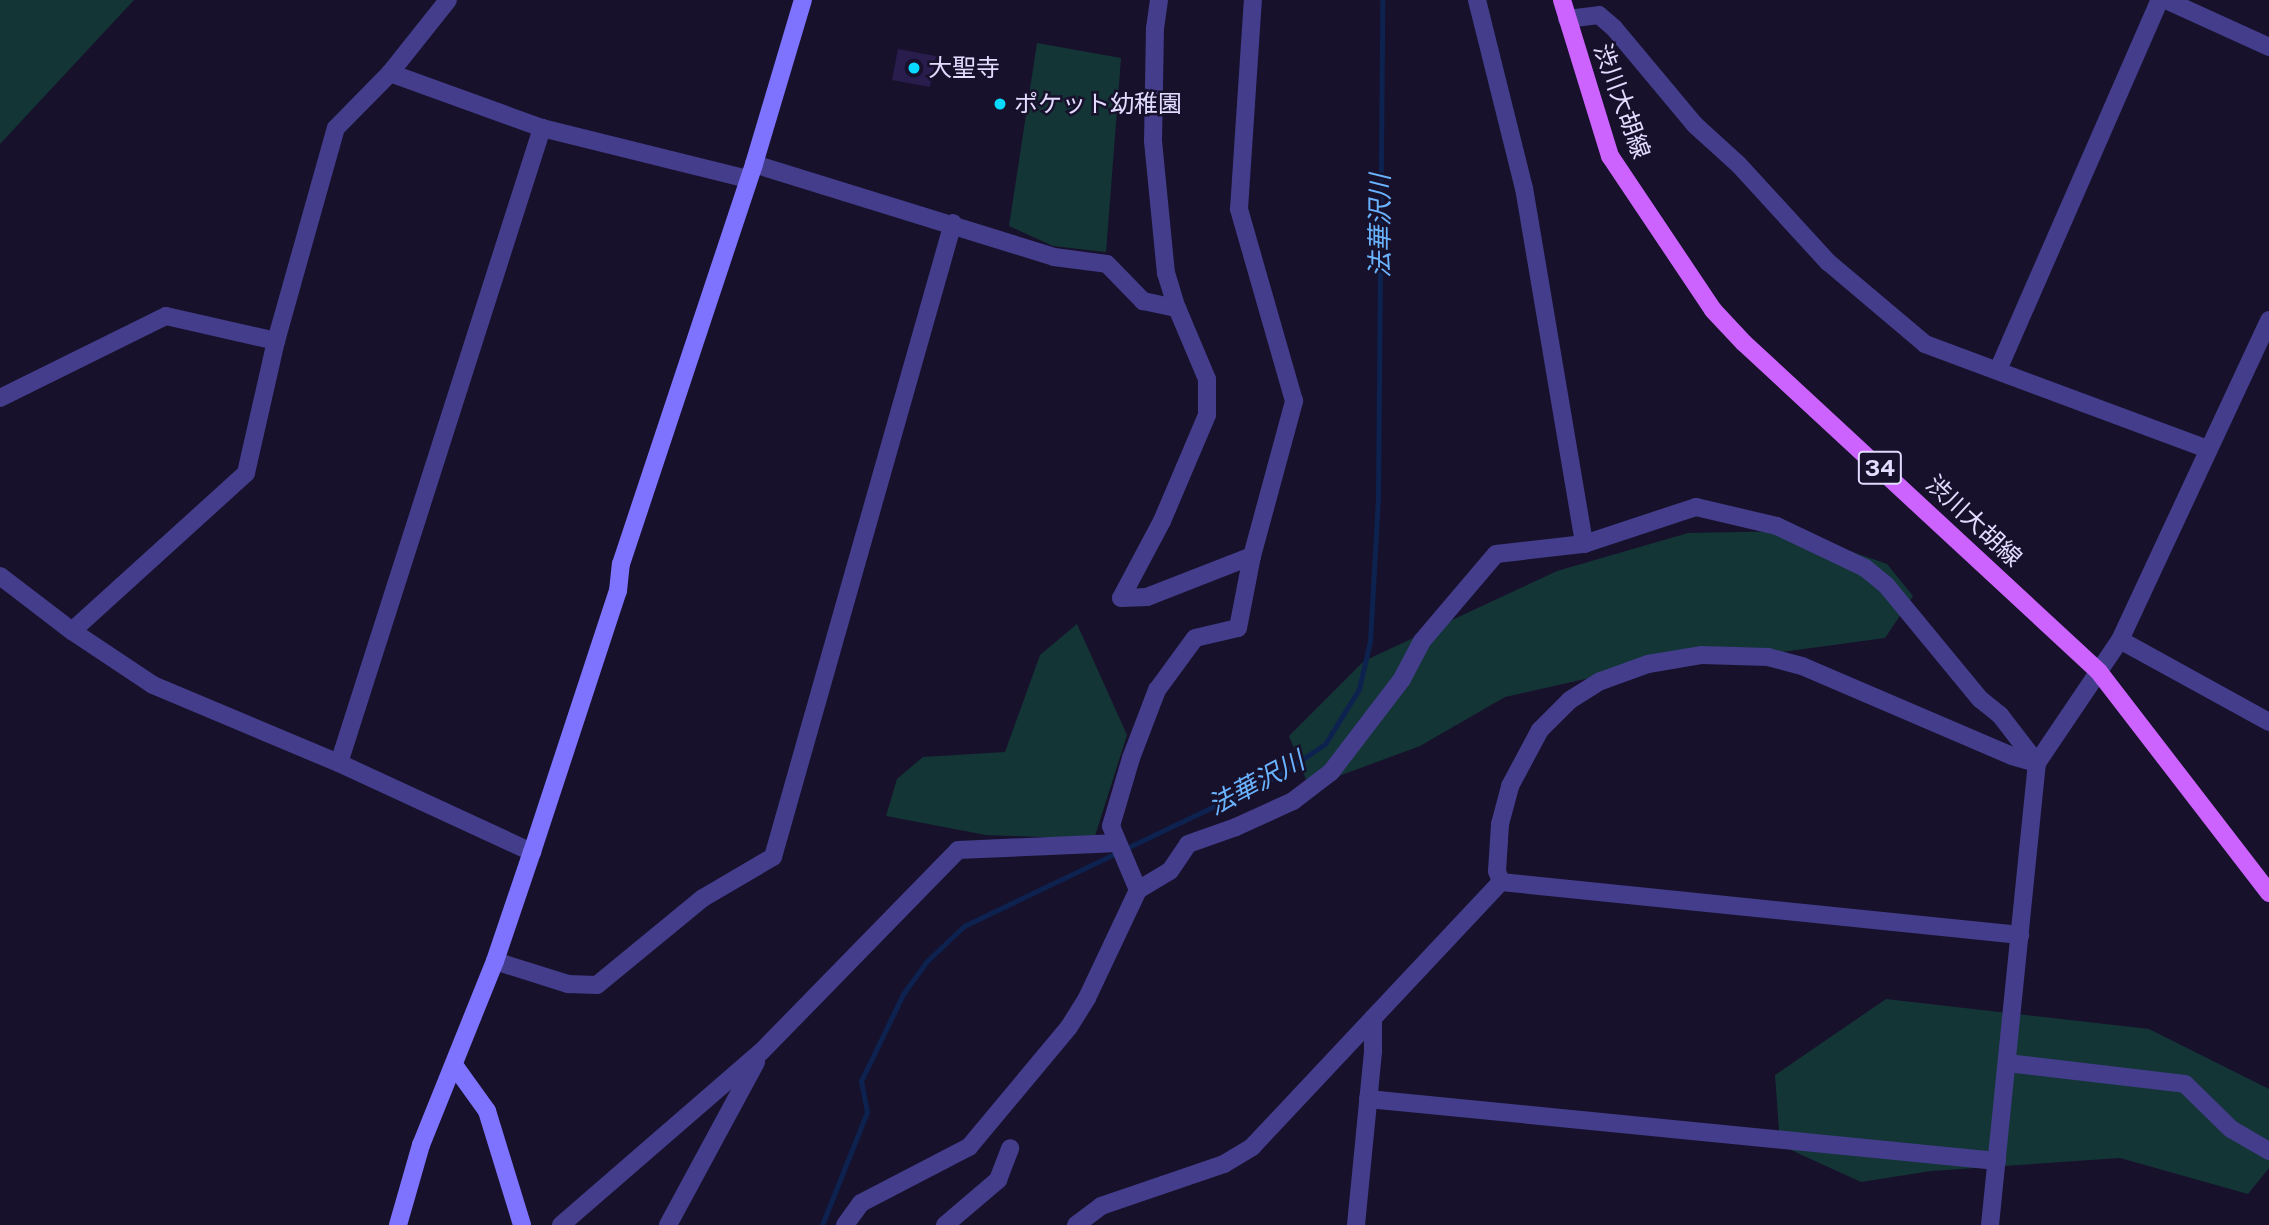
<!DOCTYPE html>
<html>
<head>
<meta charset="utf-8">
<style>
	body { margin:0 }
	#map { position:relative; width:2269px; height:1225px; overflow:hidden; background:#17112c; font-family:"Public Sans","Noto Sans JP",sans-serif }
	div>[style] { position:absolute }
	.green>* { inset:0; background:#143536 }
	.stream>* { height:5px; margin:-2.5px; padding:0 2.5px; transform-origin:2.5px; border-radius:2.5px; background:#0d224f }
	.building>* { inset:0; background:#291d4d }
	.street>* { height:18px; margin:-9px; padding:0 9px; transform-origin:9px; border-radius:9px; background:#433d8b }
	.secondary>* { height:18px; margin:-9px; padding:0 9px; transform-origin:9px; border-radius:9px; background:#7e73ff }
	.primary>* { height:18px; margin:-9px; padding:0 9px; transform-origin:9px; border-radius:9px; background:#cc63ff }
	.dots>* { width:19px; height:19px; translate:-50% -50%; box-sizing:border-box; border:4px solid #17112c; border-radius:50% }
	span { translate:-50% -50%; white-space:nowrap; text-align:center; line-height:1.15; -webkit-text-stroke:5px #17112c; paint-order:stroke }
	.shield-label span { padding:2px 5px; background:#17112c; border:2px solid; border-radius:5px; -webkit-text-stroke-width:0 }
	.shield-label { font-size:23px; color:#e2dcff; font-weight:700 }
	.poi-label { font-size:24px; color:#e2dcff }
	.left { translate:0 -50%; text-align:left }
	.street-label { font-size:24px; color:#e2dcff }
	.water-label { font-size:26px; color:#6ab3ff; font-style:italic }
</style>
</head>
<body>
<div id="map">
	<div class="green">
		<i style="clip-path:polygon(0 0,134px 0,0 144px)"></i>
		<i style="clip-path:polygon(1037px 43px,1121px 58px,1106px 252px,1053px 246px,1009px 226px)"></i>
		<i style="clip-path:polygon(1793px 531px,1887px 564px,1913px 596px,1885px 638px,1585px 679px,1505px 697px,1420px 746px,1309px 787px,1289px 736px,1364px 661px,1557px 571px,1688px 533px)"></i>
		<i style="clip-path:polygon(1077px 624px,1127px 735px,1094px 839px,986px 835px,886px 816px,897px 779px,923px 757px,1005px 752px,1040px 655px)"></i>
		<i style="clip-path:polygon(1886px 999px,2149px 1029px,2269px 1089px,2269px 1168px,2248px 1194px,2120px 1158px,1931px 1171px,1861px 1182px,1780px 1145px,1775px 1075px)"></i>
	</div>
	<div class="stream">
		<i style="left:822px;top:1225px;width:122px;rotate:-68.3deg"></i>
		<i style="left:867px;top:1112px;width:32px;rotate:-101deg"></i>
		<i style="left:861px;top:1081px;width:97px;rotate:-64.2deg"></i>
		<i style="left:903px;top:994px;width:39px;rotate:-54deg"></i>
		<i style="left:926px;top:962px;width:52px;rotate:-43.5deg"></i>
		<i style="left:964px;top:926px;width:349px;rotate:-25.6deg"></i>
		<i style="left:1279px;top:775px;width:55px;rotate:-34deg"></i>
		<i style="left:1325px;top:744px;width:65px;rotate:-58.3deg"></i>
		<i style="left:1359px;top:689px;width:49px;rotate:-77.1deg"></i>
		<i style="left:1370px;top:641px;width:142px;rotate:-86.8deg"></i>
		<i style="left:1378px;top:499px;width:499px;rotate:-89.5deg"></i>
	</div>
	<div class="building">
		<i style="clip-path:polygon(898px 49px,936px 56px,930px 87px,892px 80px)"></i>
	</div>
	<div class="street">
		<i style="left:1159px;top:0;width:28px;rotate:98deg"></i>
		<i style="left:1155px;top:28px;width:113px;rotate:91deg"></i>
		<i style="left:1153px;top:141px;width:133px;rotate:84.4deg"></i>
		<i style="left:1166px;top:273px;width:37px;rotate:73deg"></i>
		<i style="left:1177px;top:308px;width:77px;rotate:67.1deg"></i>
		<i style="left:1207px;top:379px;width:36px;rotate:90deg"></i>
		<i style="left:1207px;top:415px;width:115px;rotate:113deg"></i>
		<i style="left:1162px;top:521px;width:87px;rotate:118deg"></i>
		<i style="left:1121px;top:598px;width:26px;rotate:-2deg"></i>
		<i style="left:1147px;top:597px;width:113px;rotate:-21.3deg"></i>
		<i style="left:1477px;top:0;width:194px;rotate:76deg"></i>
		<i style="left:1524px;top:188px;width:361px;rotate:80.4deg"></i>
		<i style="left:2166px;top:0;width:113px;rotate:24.5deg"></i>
		<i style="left:1567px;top:19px;width:32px;rotate:-7deg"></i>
		<i style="left:1599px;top:15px;width:20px;rotate:41deg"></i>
		<i style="left:1614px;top:28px;width:126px;rotate:50.1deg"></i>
		<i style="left:1695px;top:125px;width:59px;rotate:42.3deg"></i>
		<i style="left:1739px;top:165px;width:132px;rotate:47.5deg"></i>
		<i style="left:1828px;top:262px;width:127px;rotate:40.2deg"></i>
		<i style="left:1925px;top:344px;width:302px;rotate:20.4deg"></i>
		<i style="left:390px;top:73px;width:162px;rotate:19.9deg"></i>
		<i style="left:542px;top:128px;width:212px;rotate:13.9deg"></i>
		<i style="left:754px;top:164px;width:314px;rotate:17.2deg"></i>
		<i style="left:1054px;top:257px;width:53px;rotate:7.5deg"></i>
		<i style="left:1107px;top:264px;width:52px;rotate:45.8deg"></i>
		<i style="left:1143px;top:301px;width:35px;rotate:12deg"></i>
		<i style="left:1998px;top:370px;width:404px;rotate:-66.4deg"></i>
		<i style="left:0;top:398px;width:185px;rotate:-26.3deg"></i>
		<i style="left:166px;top:316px;width:113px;rotate:12.8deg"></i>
		<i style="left:0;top:576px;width:91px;rotate:37.4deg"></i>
		<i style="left:72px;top:631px;width:97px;rotate:33.7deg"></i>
		<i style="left:153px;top:685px;width:202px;rotate:22.8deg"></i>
		<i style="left:339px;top:763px;width:213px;rotate:24.8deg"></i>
		<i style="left:72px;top:631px;width:235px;rotate:-42.2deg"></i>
		<i style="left:246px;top:473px;width:135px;rotate:-77.2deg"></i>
		<i style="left:276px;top:341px;width:221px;rotate:-74.3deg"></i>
		<i style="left:336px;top:128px;width:77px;rotate:-45.5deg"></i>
		<i style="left:390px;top:73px;width:93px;rotate:-51.5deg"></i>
		<i style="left:2120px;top:640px;width:170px;rotate:28.8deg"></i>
		<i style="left:339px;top:763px;width:667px;rotate:-72.27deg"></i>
		<i style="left:1501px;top:882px;width:12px;rotate:-110deg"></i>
		<i style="left:1497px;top:871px;width:47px;rotate:-86.3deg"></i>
		<i style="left:1500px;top:824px;width:39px;rotate:-75deg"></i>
		<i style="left:1510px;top:786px;width:64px;rotate:-61.8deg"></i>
		<i style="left:1540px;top:730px;width:42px;rotate:-45deg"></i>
		<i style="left:1570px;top:700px;width:36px;rotate:-32deg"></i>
		<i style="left:1601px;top:681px;width:50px;rotate:-19.9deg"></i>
		<i style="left:1648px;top:664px;width:55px;rotate:-9.5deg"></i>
		<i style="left:1702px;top:655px;width:66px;rotate:1.7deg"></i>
		<i style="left:1768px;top:657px;width:35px;rotate:15deg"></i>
		<i style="left:1802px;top:666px;width:228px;rotate:23.2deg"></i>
		<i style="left:2012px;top:756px;width:26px;rotate:16deg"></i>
		<i style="left:1501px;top:882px;width:522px;rotate:5.83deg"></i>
		<i style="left:1138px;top:890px;width:69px;rotate:-112.9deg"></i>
		<i style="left:1111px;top:826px;width:71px;rotate:-73.6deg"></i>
		<i style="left:1131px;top:758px;width:73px;rotate:-69.1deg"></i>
		<i style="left:1157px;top:690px;width:64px;rotate:-53.8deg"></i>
		<i style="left:1195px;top:638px;width:44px;rotate:-13.1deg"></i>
		<i style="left:1238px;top:628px;width:73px;rotate:-79deg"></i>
		<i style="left:1252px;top:556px;width:161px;rotate:-74.8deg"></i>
		<i style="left:1294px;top:401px;width:200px;rotate:-106deg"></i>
		<i style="left:1239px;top:209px;width:209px;rotate:-86.2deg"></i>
		<i style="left:495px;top:961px;width:77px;rotate:17.5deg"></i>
		<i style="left:568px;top:984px;width:29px;rotate:2deg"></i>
		<i style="left:597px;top:985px;width:137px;rotate:-39.4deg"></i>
		<i style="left:703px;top:898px;width:81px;rotate:-30.4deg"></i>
		<i style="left:773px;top:857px;width:659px;rotate:-74.15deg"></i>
		<i style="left:2007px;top:1063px;width:179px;rotate:6.7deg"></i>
		<i style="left:2185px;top:1084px;width:64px;rotate:44.4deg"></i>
		<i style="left:2231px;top:1129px;width:44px;rotate:30.1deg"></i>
		<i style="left:1368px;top:1099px;width:632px;rotate:5.63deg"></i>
		<i style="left:561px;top:1225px;width:264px;rotate:-40.9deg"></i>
		<i style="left:761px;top:1052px;width:282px;rotate:-45.7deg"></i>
		<i style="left:958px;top:850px;width:160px;rotate:-2.5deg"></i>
		<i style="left:668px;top:1225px;width:185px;rotate:-61.6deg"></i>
		<i style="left:845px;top:1225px;width:27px;rotate:-54deg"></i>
		<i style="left:861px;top:1203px;width:122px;rotate:-27.4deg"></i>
		<i style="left:969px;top:1147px;width:156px;rotate:-50.2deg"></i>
		<i style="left:1069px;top:1027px;width:34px;rotate:-58deg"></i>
		<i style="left:1087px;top:998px;width:119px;rotate:-64.7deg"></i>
		<i style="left:1138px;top:890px;width:37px;rotate:-31deg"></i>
		<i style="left:1170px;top:871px;width:32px;rotate:-56deg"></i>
		<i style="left:1188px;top:844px;width:51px;rotate:-19.5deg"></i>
		<i style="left:1236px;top:827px;width:63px;rotate:-24.5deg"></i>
		<i style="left:1293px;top:801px;width:48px;rotate:-37.3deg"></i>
		<i style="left:1331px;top:772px;width:117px;rotate:-52.6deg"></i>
		<i style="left:1402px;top:679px;width:43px;rotate:-62.2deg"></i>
		<i style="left:1422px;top:641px;width:114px;rotate:-49.6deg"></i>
		<i style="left:1496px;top:554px;width:89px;rotate:-6.5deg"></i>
		<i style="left:1584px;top:544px;width:118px;rotate:-18.3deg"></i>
		<i style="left:1696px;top:507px;width:83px;rotate:13.2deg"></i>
		<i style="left:1777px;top:526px;width:98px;rotate:25.5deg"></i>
		<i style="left:1865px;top:568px;width:27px;rotate:39deg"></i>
		<i style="left:1886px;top:585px;width:148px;rotate:50.5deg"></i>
		<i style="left:1980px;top:699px;width:26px;rotate:39deg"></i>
		<i style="left:2000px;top:715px;width:61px;rotate:52.4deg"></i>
		<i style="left:945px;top:1225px;width:70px;rotate:-40.3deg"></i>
		<i style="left:998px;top:1180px;width:34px;rotate:-69deg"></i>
		<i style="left:1076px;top:1225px;width:31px;rotate:-37deg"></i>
		<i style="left:1101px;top:1206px;width:130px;rotate:-18.9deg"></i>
		<i style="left:1224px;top:1164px;width:33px;rotate:-31deg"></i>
		<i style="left:1252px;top:1147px;width:364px;rotate:-46.8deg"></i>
		<i style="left:1356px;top:1225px;width:175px;rotate:-84.4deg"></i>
		<i style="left:1373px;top:1051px;width:33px;rotate:-90deg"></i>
		<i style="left:1990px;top:1225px;width:464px;rotate:-84.2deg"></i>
		<i style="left:2037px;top:763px;width:148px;rotate:-56deg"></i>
		<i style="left:2120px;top:640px;width:353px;rotate:-65deg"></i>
	</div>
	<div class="secondary">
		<i style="left:454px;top:1065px;width:57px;rotate:54.3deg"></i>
		<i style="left:487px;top:1111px;width:119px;rotate:72.9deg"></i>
		<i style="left:398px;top:1225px;width:83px;rotate:-74deg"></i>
		<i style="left:421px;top:1145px;width:198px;rotate:-68.1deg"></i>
		<i style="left:495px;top:961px;width:115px;rotate:-71.3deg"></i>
		<i style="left:532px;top:852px;width:275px;rotate:-71.8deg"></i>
		<i style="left:618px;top:591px;width:27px;rotate:-84deg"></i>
		<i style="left:621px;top:564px;width:422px;rotate:-71.6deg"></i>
		<i style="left:754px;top:164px;width:171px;rotate:-73.4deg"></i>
	</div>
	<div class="primary">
		<i style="left:1562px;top:0;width:163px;rotate:72.9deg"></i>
		<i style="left:1610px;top:156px;width:185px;rotate:56.2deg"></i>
		<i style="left:1713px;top:310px;width:45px;rotate:46.8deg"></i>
		<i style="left:1744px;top:343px;width:484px;rotate:42.8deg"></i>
		<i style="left:2099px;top:672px;width:279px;rotate:52.4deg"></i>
	</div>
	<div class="dots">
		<i style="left:914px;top:68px;background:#08daff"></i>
		<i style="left:1000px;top:104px;background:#08daff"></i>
	</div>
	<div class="shield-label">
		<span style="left:1880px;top:468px">34</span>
	</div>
	<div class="poi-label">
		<span class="left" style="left:928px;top:68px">大聖寺</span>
		<span class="left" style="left:1014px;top:104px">ポケット幼稚園</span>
	</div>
	<div class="street-label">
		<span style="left:1622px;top:101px;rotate:70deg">渋川大胡線</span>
		<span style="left:1974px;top:521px;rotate:43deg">渋川大胡線</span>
	</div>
	<div class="water-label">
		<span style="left:1380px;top:226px;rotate:-90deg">法華沢川</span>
		<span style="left:1256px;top:783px;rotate:-28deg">法華沢川</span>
	</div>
</div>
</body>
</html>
